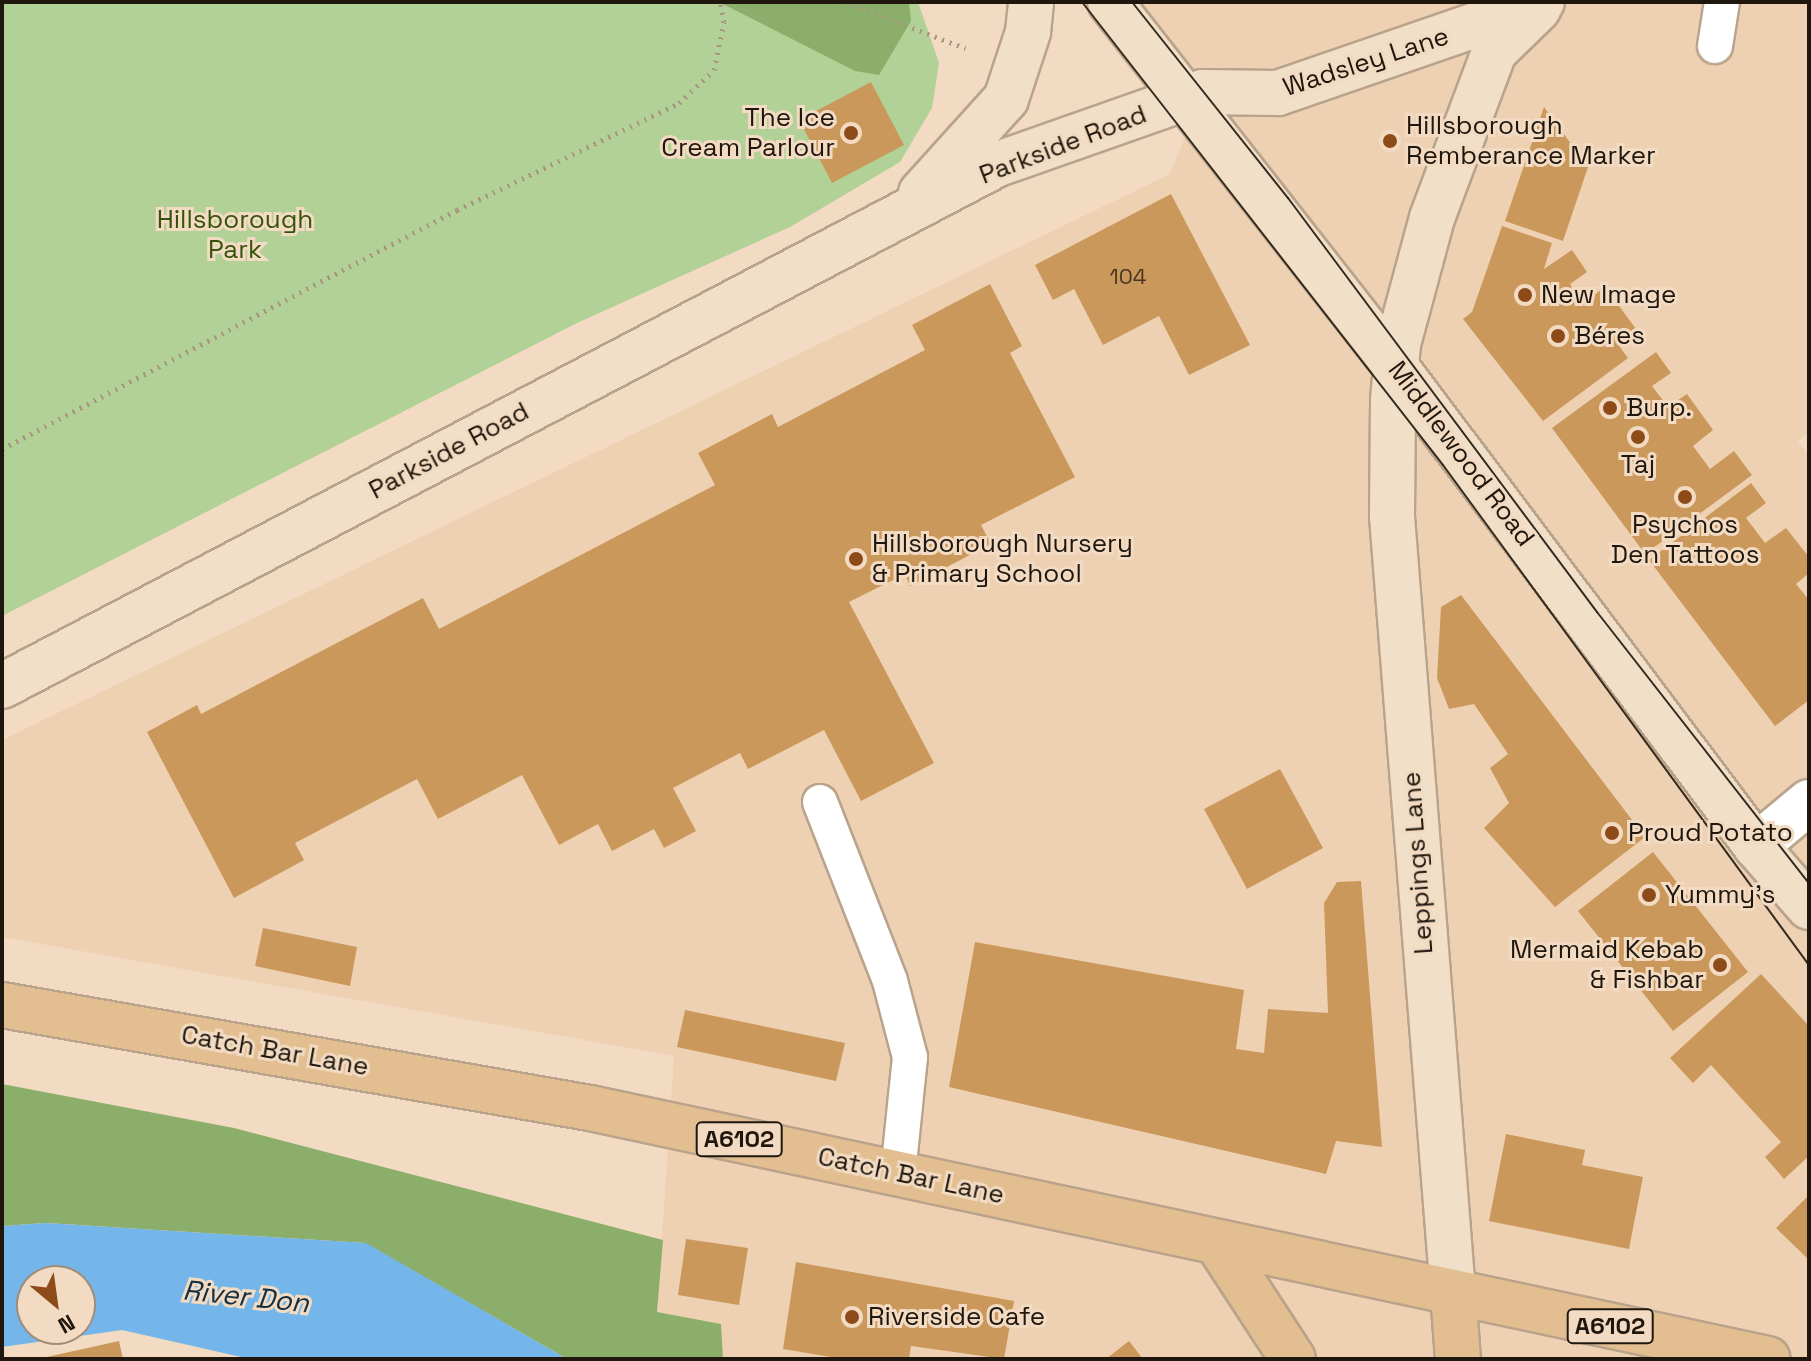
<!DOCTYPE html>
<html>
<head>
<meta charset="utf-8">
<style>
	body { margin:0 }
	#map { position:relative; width:1811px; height:1361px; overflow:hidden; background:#f2dbc2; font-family:"Space Grotesk",sans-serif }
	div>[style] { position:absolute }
	.built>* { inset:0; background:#eed1b2 }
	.green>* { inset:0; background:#b2d196 }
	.forest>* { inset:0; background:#8cae6b }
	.water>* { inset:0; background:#74b6e9 }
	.building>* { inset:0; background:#cb985b }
	.path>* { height:5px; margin-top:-2.5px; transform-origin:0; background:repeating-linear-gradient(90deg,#a79582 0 2px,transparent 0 8px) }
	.roads { filter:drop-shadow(2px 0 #b9a38b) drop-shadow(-2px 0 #b9a38b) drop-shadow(0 2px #b9a38b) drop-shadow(0 -2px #b9a38b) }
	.lane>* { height:34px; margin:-17px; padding:0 17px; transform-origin:17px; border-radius:17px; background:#fff }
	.street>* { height:44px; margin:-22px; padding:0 22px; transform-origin:22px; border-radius:22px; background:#fff }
	.secondary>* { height:44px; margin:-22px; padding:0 22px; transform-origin:22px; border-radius:22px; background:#f1dfc8 }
	.primary>* { height:44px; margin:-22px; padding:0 22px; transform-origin:22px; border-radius:22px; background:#e2be91 }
	.tram>* { height:2px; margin:-1px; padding:0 1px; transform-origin:1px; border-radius:1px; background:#342b20 }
	.dots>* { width:22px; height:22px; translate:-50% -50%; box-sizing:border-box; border:4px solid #f2dbc2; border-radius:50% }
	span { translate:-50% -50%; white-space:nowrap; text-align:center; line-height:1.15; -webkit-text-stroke:6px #f2dbc2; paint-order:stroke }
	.number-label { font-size:22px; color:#4a3721 }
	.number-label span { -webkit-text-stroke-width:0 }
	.shield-label span { padding:2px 6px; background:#f2dbc2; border:2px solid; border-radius:6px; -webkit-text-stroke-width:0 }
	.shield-label { font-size:24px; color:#1f170e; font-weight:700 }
	.street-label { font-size:26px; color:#1f170e }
	.poi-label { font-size:26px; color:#1f170e }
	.right { translate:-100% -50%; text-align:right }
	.left { translate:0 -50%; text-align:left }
	.park-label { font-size:26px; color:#35540b }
	.water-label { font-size:28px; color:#122f44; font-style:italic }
	.frame { position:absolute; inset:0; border:4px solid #1f170e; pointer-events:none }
	.north { position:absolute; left:16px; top:1265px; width:80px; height:80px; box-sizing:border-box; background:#f2dbc2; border:2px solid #9e8d7a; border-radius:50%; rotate:151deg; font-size:22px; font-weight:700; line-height:32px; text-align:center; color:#1f170e }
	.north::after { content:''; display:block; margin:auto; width:28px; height:36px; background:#8e4b1a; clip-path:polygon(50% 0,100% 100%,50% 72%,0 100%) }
</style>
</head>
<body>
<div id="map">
	<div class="built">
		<i style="clip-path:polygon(1139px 2px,1809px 2px,1809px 432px,1798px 441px,1809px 456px,1809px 1359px,723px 1359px,720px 1324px,657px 1312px,674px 1056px,2px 937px,2px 740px,1170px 174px,1203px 92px)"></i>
	</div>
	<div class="green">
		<i style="clip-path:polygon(2px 2px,918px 2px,939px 63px,932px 108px,900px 162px,790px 227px,577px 323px,2px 616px)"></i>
	</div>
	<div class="forest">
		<i style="clip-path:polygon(719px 2px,909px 2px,911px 21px,879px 75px,855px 71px)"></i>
		<i style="clip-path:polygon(2px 1084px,234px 1128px,663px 1240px,657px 1312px,721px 1324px,723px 1359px,567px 1359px,365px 1243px,46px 1223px,2px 1226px)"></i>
	</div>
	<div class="water">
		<i style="clip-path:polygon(evenodd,46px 1223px,366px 1243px,567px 1359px,250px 1359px,122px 1330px,2px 1347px,2px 1226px,46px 1223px,32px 1281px,80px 1281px,80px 1329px,32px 1329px,32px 1281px)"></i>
	</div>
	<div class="building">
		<i style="clip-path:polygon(871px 82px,904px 145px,832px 183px,799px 120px)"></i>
		<i style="clip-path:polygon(1544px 107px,1588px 167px,1563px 241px,1505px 221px)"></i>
		<i style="clip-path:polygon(1171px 194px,1250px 345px,1189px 375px,1159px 316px,1103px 345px,1074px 289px,1053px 300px,1035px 265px)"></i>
		<i style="clip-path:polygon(1502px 226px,1552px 243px,1544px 269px,1572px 250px,1587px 272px,1570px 284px,1583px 303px,1605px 287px,1636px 329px,1617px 343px,1628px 358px,1543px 421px,1463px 319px,1472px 312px)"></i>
		<i style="clip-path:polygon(990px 284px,1022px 346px,1010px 353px,1075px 477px,981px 525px,991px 544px,910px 586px,905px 574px,849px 602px,934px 763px,861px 801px,824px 730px,748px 769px,740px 753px,673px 788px,696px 831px,664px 848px,654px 829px,612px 851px,598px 824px,559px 845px,522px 775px,438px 819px,417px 779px,295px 843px,304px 860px,234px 898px,147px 732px,197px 705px,201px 714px,423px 598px,439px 629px,715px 485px,698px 453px,772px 414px,778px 427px,925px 350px,912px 325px)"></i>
		<i style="clip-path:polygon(1656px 352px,1671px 373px,1652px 386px,1668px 407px,1687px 394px,1713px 430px,1693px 446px,1710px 469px,1734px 451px,1752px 475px,1645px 554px,1552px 428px)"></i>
		<i style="clip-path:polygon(1751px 483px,1766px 503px,1746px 518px,1765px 543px,1786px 528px,1809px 557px,1809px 573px,1796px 584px,1809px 600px,1809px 700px,1775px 726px,1649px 560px)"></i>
		<i style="clip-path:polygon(1461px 595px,1645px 837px,1555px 907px,1484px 828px,1509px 803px,1490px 768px,1508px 754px,1474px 704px,1449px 709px,1437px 678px,1441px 607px)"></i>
		<i style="clip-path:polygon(1280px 769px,1323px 848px,1247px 889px,1204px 809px)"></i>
		<i style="clip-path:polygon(1653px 852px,1748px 972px,1673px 1031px,1578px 911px)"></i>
		<i style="clip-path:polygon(1361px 881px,1382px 1147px,1336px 1141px,1326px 1174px,949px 1087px,975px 942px,1244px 990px,1236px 1049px,1264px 1053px,1268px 1009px,1328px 1013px,1324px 903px,1337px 882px)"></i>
		<i style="clip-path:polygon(263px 928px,357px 947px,350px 986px,255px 966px)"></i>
		<i style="clip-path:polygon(1761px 974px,1809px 1026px,1809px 1156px,1784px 1179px,1765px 1157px,1781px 1142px,1711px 1065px,1693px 1083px,1670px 1058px)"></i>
		<i style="clip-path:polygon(685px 1010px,845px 1043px,836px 1081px,677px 1047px)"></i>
		<i style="clip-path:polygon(1506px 1134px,1585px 1150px,1582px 1165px,1643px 1177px,1629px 1249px,1489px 1221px)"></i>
		<i style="clip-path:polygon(1809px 1195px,1809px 1256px,1807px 1258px,1776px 1228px)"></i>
		<i style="clip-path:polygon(686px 1239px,748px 1248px,739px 1305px,678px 1295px)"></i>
		<i style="clip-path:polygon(796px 1262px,1014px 1301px,1004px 1359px,911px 1346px,909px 1359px,843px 1359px,783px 1349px)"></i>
		<i style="clip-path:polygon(119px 1341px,123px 1359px,42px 1359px,42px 1358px)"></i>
		<i style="clip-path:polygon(1129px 1341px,1143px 1359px,1106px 1359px)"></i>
	</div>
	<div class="path">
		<i style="left:845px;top:2px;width:129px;rotate:21deg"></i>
		<i style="left:2px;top:449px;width:514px;rotate:-27.71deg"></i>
		<i style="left:457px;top:210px;width:246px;rotate:-25.7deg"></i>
		<i style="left:679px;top:103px;width:48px;rotate:-43.3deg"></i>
		<i style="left:714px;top:70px;width:49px;rotate:-78.2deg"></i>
		<i style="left:724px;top:22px;width:20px;rotate:-101deg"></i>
	</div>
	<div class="roads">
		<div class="lane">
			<i style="left:1715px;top:46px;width:45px;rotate:-81deg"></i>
			<i style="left:820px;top:802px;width:192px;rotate:68.6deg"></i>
			<i style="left:890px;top:981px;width:79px;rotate:75.3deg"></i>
			<i style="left:910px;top:1057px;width:117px;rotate:95.9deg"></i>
		</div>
		<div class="street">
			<i style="left:1756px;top:846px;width:69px;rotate:-39.7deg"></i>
		</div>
		<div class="secondary">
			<i style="left:1110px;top:2px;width:464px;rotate:51.9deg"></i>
			<i style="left:1396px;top:367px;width:599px;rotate:53.07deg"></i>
			<i style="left:1756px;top:846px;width:81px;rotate:49deg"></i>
			<i style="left:921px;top:193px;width:127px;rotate:-47.9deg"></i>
			<i style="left:1006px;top:99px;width:71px;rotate:-71.8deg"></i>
			<i style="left:1028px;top:32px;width:30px;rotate:-84deg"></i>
			<i style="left:2px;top:686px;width:1124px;rotate:-27.66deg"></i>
			<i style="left:998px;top:164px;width:217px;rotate:-19.4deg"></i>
			<i style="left:1203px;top:92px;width:75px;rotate:0.8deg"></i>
			<i style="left:1278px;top:93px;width:279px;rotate:-19deg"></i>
			<i style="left:1453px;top:1293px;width:778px;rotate:-94.49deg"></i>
			<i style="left:1392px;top:517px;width:117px;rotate:-89.5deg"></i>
			<i style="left:1393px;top:400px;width:56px;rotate:-84.9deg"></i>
			<i style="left:1398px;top:344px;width:131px;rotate:-74.9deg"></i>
			<i style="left:1432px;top:218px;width:177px;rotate:-69.5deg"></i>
			<i style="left:1494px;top:52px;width:62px;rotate:-44.3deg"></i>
		</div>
		<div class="primary">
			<i style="left:2px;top:1005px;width:597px;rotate:9.94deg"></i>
			<i style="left:590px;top:1108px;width:1204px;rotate:12.03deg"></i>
			<i style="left:1218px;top:1244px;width:137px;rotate:56.9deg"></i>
			<i style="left:1453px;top:1293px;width:66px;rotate:85.7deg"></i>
		</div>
	</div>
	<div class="tram">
		<i style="left:1082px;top:2px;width:587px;rotate:52.06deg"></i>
		<i style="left:1443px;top:465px;width:620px;rotate:53.8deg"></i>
		<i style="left:1132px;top:2px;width:251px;rotate:51.5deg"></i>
		<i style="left:1288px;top:198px;width:517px;rotate:53.26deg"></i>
		<i style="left:1597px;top:612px;width:344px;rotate:52deg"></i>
	</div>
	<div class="dots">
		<i style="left:851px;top:133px;background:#8e4b1a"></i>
		<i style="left:1390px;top:141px;background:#8e4b1a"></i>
		<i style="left:1525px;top:295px;background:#8e4b1a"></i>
		<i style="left:1558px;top:336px;background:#8e4b1a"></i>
		<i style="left:1610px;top:408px;background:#8e4b1a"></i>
		<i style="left:1638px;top:437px;background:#8e4b1a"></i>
		<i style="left:1685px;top:497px;background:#8e4b1a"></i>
		<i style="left:856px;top:559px;background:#8e4b1a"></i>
		<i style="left:1612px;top:833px;background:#8e4b1a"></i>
		<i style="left:1649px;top:895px;background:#8e4b1a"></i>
		<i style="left:1720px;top:965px;background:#8e4b1a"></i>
		<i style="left:852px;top:1317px;background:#8e4b1a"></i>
	</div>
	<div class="number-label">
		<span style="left:1128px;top:277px">104</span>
	</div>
	<div class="shield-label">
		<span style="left:739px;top:1139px">A6102</span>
		<span style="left:1610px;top:1326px">A6102</span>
	</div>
	<div class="street-label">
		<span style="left:1366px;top:62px;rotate:-18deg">Wadsley Lane</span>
		<span style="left:1063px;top:145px;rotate:-21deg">Parkside Road</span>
		<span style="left:449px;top:451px;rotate:-28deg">Parkside Road</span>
		<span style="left:1461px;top:454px;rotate:53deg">Middlewood Road</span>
		<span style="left:1418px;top:863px;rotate:-94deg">Leppings Lane</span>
		<span style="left:275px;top:1051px;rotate:10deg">Catch Bar Lane</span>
		<span style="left:911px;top:1176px;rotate:12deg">Catch Bar Lane</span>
	</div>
	<div class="poi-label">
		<span class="right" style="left:835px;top:133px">The Ice<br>Cream Parlour</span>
		<span class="left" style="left:1406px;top:141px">Hillsborough<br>Remberance Marker</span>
		<span class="left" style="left:1541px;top:295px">New Image</span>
		<span class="left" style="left:1574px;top:336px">Béres</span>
		<span class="left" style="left:1626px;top:408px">Burp.</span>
		<span style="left:1638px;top:465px">Taj</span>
		<span style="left:1685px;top:540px">Psychos<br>Den Tattoos</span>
		<span class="left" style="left:872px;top:559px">Hillsborough Nursery<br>&amp; Primary School</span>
		<span class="left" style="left:1628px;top:833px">Proud Potato</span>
		<span class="left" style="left:1665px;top:895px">Yummy's</span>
		<span class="right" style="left:1704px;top:965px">Mermaid Kebab<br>&amp; Fishbar</span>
		<span class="left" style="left:868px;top:1317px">Riverside Cafe</span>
	</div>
	<div class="park-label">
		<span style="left:235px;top:235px">Hillsborough<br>Park</span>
	</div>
	<div class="water-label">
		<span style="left:246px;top:1296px;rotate:6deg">River Don</span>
	</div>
	<div class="frame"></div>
	<div class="north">N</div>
</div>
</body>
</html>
